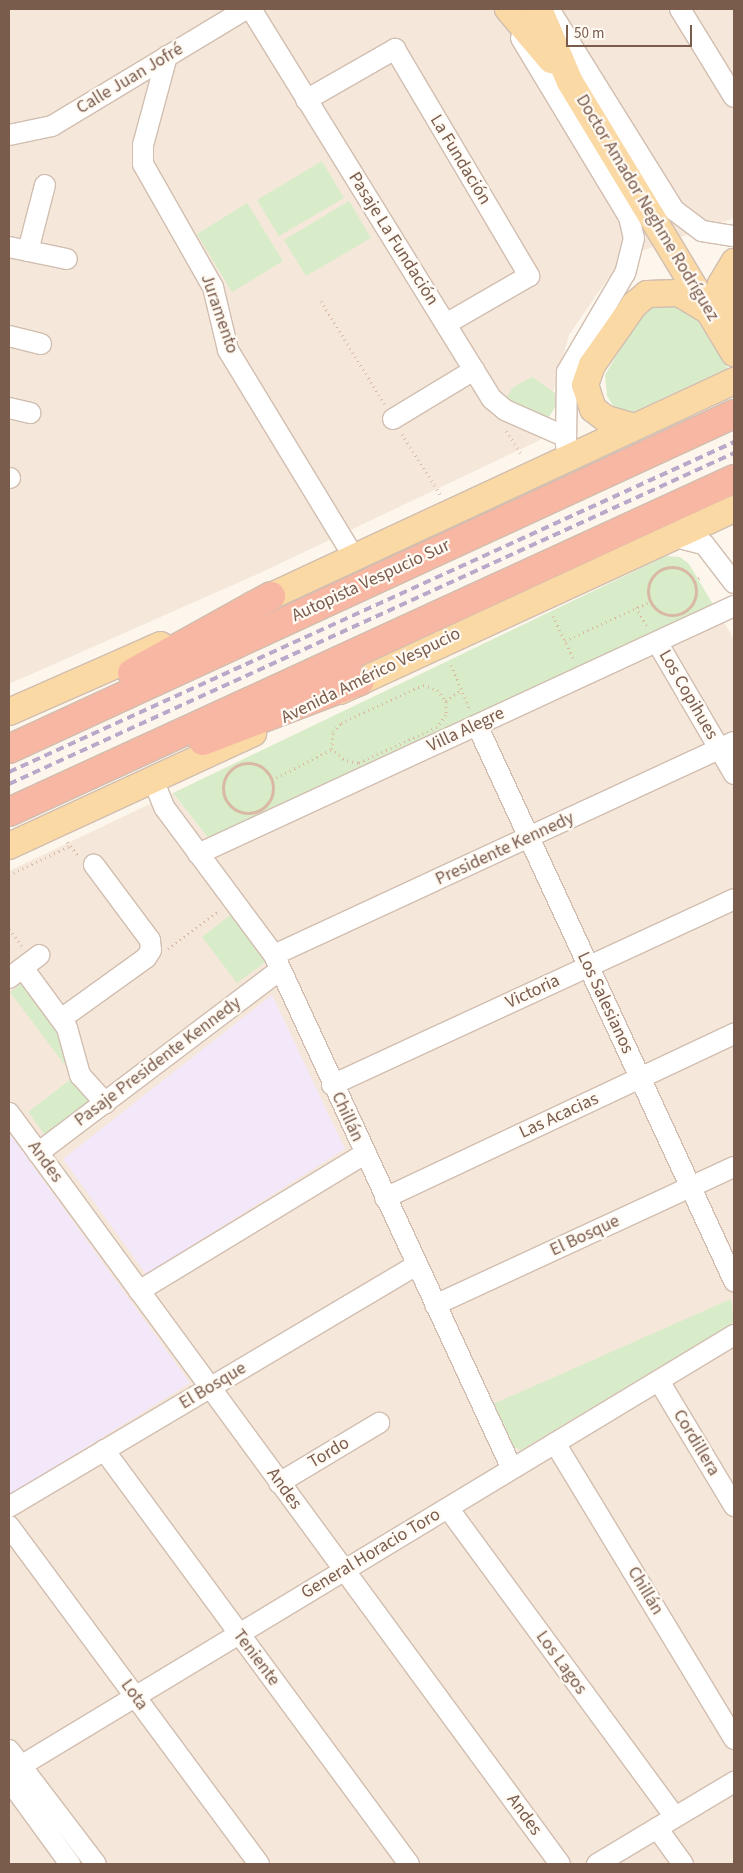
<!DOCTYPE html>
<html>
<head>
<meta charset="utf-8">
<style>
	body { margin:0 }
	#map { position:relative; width:743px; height:1873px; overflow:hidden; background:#fdf6ec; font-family:"Source Sans 3",sans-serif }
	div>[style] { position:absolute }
	.residential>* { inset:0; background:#f5e8da }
	.education>* { inset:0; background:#f3e8fa }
	.green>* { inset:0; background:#d8ecc9 }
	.path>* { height:3px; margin-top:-1.5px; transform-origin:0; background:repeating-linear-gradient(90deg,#d9b8a5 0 1px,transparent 0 5px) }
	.path>.ring { margin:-1.5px; padding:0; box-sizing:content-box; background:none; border:3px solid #d9b8a5; border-radius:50% }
	.roads { filter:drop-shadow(1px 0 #d1beb0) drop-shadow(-1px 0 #d1beb0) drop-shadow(0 1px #d1beb0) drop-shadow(0 -1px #d1beb0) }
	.minor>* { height:20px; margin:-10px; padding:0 10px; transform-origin:10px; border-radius:10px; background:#fff }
	.major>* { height:26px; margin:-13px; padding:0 13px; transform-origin:13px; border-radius:13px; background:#fbd9a5 }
	.highway>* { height:28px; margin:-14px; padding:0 14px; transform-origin:14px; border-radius:14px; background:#f7b7a3 }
	.rail>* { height:4px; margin-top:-2px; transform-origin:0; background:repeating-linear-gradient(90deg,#b9a8c9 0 8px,transparent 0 13px) }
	span { translate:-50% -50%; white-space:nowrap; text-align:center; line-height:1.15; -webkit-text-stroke:4.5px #fffaf3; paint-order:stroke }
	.street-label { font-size:18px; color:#7a5c4d }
	.frame { position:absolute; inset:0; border:10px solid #7a5c4d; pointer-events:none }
	.scale { position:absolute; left:566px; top:25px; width:126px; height:22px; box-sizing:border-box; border:2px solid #7a5c4d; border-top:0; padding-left:6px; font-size:15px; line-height:18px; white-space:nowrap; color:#7a5c4d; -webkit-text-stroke:4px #fffaf3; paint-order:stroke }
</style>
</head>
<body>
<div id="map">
	<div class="residential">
		<i style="clip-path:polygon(9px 9px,734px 9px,734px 218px,622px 258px,569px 335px,540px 440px,260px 573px,9px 684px)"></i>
		<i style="clip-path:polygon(714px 606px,734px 639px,734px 1864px,9px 1864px,9px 871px,173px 793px,209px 839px)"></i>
	</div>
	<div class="education">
		<i style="clip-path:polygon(272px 995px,345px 1149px,146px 1274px,63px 1159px)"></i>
		<i style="clip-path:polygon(9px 1133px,190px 1383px,9px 1495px)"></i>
	</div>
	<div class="green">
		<i style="clip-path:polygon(322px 161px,344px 198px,279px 236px,257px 200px)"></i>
		<i style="clip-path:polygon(349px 201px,371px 238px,306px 276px,284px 240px)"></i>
		<i style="clip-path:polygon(247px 203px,283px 261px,232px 292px,197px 234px)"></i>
		<i style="clip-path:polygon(670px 300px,690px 309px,728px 368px,629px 414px,616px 410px,607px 396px,605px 375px,637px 321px,649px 308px)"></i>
		<i style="clip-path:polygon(532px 377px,555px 393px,555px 407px,549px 417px,540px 419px,505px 401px,512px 388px)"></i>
		<i style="clip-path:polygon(666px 556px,680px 557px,689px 564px,714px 606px,209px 839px,173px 793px)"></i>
		<i style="clip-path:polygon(233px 913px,268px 960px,237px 983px,202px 937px)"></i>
		<i style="clip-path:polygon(25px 981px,62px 1030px,70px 1059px,64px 1064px,10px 992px)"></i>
		<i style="clip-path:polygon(75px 1076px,95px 1103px,48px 1139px,28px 1112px)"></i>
		<i style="clip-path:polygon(731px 1299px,734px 1322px,521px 1450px,507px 1444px,491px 1405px)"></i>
	</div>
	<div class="path">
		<i style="left:321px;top:301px;width:122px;rotate:58.4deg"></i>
		<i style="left:506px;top:431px;width:29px;rotate:56deg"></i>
		<i style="left:402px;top:434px;width:71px;rotate:57.7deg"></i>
		<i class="ring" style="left:648px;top:567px;width:45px;height:45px"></i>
		<i style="left:694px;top:581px;width:8px;rotate:-30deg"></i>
		<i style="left:636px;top:607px;width:22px;rotate:60deg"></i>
		<i style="left:553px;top:616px;width:49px;rotate:64.5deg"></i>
		<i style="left:565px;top:641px;width:95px;rotate:-24.9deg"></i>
		<i style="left:451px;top:665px;width:49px;rotate:67.1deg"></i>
		<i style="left:423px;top:685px;width:15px;rotate:20deg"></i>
		<i style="left:437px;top:690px;width:14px;rotate:51deg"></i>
		<i style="left:446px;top:701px;width:14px;rotate:90deg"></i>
		<i style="left:446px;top:715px;width:15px;rotate:127deg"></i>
		<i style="left:437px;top:727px;width:87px;rotate:155.5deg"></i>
		<i style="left:358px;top:763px;width:16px;rotate:-165deg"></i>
		<i style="left:343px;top:759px;width:15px;rotate:-138deg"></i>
		<i style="left:332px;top:749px;width:17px;rotate:-87deg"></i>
		<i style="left:333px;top:732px;width:12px;rotate:-48deg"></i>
		<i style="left:341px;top:723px;width:90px;rotate:-24.9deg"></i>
		<i style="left:446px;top:701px;width:17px;rotate:-36deg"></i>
		<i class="ring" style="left:223px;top:763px;width:47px;height:47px"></i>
		<i style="left:272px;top:780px;width:68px;rotate:-27.3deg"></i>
		<i style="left:67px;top:842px;width:19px;rotate:51deg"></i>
		<i style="left:9px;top:875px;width:68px;rotate:-25.4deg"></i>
		<i style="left:9px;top:929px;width:21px;rotate:53deg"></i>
		<i style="left:168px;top:949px;width:64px;rotate:-36.7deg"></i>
	</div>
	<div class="roads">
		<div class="minor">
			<i style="left:251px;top:9px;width:458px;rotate:58.3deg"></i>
			<i style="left:492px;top:399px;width:17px;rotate:40deg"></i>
			<i style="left:505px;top:410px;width:64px;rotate:23.8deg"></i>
			<i style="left:549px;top:9px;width:237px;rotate:58.1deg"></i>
			<i style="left:674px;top:210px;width:35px;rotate:37deg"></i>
			<i style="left:702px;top:231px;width:32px;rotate:9deg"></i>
			<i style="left:680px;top:9px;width:103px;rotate:58.5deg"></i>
			<i style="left:521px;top:38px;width:209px;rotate:58.9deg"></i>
			<i style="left:629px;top:217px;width:22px;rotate:77deg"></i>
			<i style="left:634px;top:238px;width:36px;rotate:104deg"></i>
			<i style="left:625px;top:273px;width:115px;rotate:120.4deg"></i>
			<i style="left:567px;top:372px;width:74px;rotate:90.8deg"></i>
			<i style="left:167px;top:56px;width:92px;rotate:105.1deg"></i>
			<i style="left:143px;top:145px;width:19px;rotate:90deg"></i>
			<i style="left:143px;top:164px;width:142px;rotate:60.4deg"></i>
			<i style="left:213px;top:287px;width:65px;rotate:76.6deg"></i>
			<i style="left:228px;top:350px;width:242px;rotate:58.7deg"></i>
			<i style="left:306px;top:100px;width:103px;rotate:-29.8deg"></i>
			<i style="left:395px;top:49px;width:264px;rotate:59.4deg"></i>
			<i style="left:529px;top:276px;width:96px;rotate:150deg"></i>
			<i style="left:9px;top:135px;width:44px;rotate:-11.8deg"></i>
			<i style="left:52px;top:126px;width:227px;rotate:-31.1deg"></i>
			<i style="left:9px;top:247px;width:59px;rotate:11.7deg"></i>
			<i style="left:28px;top:251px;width:68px;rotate:-75.6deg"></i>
			<i style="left:9px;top:336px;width:33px;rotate:14deg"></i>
			<i style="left:9px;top:408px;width:22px;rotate:13deg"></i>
			<i style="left:393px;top:419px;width:95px;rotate:-31.2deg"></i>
			<i style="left:9px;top:478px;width:1px"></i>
			<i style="left:671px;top:536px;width:34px;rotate:14deg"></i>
			<i style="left:704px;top:544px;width:49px;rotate:52.4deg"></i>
			<i style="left:657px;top:642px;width:153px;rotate:59.7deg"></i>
			<i style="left:477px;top:725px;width:613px;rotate:65.19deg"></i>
			<i style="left:154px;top:782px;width:27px;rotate:68deg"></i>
			<i style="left:164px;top:807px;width:184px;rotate:53.4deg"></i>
			<i style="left:274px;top:955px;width:566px;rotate:65.15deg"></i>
			<i style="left:198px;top:854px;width:591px;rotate:-24.83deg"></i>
			<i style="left:274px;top:955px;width:507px;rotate:-24.85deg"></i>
			<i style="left:23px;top:968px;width:74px;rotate:53.7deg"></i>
			<i style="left:67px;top:1028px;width:49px;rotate:74.5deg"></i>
			<i style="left:80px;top:1075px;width:38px;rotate:48deg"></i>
			<i style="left:9px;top:978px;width:38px;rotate:-37deg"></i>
			<i style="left:61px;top:1019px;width:105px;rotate:-35.7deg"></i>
			<i style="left:146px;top:958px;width:9px;rotate:-58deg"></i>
			<i style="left:151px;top:950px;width:10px;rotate:-96deg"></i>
			<i style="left:150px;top:940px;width:94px;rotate:-126.7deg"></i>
			<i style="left:332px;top:1085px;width:443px;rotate:-24.8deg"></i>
			<i style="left:9px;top:1113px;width:931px;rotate:53.73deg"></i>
			<i style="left:38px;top:1153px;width:302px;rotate:-37.1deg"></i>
			<i style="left:385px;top:1198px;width:386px;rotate:-25.2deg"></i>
			<i style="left:139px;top:1291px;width:263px;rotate:-31.3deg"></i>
			<i style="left:435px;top:1305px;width:329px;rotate:-24.8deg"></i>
			<i style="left:659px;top:1381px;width:146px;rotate:59deg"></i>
			<i style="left:555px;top:1443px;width:346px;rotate:58.8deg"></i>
			<i style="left:104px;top:1450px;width:514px;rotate:53.62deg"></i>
			<i style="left:279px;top:1483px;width:117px;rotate:-31deg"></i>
			<i style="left:9px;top:1507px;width:474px;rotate:-30.7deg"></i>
			<i style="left:448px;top:1508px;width:383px;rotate:53.7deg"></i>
			<i style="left:9px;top:1526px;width:420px;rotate:53.5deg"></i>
			<i style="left:9px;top:1750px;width:143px;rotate:52.7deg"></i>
			<i style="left:9px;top:1773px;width:847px;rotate:-31.14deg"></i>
			<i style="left:9px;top:1780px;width:104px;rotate:54deg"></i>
			<i style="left:657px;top:1828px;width:44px;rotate:54.2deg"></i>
			<i style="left:597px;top:1864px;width:160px;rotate:-30.9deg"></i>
		</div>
		<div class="major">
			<i style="left:508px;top:9px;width:67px;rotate:49.9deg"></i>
			<i style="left:539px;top:9px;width:79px;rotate:67deg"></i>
			<i style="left:570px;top:82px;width:317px;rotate:58.8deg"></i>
			<i style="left:722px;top:328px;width:44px;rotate:-91.3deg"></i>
			<i style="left:721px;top:284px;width:26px;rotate:-59deg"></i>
			<i style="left:631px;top:426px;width:26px;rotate:-164deg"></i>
			<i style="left:606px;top:419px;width:16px;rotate:-142deg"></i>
			<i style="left:593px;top:409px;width:25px;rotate:-108deg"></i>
			<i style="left:585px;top:385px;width:21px;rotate:-71deg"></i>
			<i style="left:592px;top:365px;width:73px;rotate:-55deg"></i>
			<i style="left:634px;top:305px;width:17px;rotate:-40deg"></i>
			<i style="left:647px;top:294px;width:32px;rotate:-2deg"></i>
			<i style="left:679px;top:293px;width:33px;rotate:31deg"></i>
			<i style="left:252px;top:605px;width:532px;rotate:-24.93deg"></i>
			<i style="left:340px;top:691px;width:434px;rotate:-24.8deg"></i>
			<i style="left:9px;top:712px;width:166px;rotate:-23.8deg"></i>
			<i style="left:9px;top:846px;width:269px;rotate:-24.8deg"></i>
		</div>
		<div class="highway">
			<i style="left:132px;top:673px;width:159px;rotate:-29deg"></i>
			<i style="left:203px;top:741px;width:168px;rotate:-20.9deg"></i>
			<i style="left:9px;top:749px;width:799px;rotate:-24.8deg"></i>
			<i style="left:9px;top:812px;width:798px;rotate:-24.67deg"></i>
		</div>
	</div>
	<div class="rail">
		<i style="left:9px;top:772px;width:797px;rotate:-24.47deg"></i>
		<i style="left:9px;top:784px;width:797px;rotate:-24.54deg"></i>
	</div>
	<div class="street-label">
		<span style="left:130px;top:79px;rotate:-31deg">Calle Juan Jofré</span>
		<span style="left:460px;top:160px;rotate:59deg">La Fundación</span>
		<span style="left:647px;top:208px;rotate:59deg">Doctor Amador Neghme Rodríguez</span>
		<span style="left:393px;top:239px;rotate:58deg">Pasaje La Fundación</span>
		<span style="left:219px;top:314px;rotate:71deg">Juramento</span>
		<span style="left:371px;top:581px;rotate:-25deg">Autopista Vespucio Sur</span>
		<span style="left:371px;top:676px;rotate:-26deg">Avenida Américo Vespucio</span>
		<span style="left:688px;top:695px;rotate:60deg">Los Copihues</span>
		<span style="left:466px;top:730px;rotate:-25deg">Villa Alegre</span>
		<span style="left:505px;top:849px;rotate:-25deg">Presidente Kennedy</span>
		<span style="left:533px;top:992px;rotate:-25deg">Victoria</span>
		<span style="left:605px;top:1003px;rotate:65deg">Los Salesianos</span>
		<span style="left:158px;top:1062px;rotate:-37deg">Pasaje Presidente Kennedy</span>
		<span style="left:559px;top:1116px;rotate:-25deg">Las Acacias</span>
		<span style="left:347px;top:1117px;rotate:65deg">Chillán</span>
		<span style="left:45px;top:1162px;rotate:54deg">Andes</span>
		<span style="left:585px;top:1236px;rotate:-25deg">El Bosque</span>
		<span style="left:213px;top:1386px;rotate:-31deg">El Bosque</span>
		<span style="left:696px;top:1443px;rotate:59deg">Cordillera</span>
		<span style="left:329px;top:1453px;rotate:-31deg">Tordo</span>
		<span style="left:284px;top:1489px;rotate:54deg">Andes</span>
		<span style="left:371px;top:1554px;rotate:-31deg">General Horacio Toro</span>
		<span style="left:645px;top:1591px;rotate:59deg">Chillán</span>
		<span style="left:256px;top:1658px;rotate:53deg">Teniente</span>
		<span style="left:561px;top:1663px;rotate:54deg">Los Lagos</span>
		<span style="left:134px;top:1695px;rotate:54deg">Lota</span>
		<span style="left:524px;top:1815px;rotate:54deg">Andes</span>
	</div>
	<div class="frame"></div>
	<div class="scale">50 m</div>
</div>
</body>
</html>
